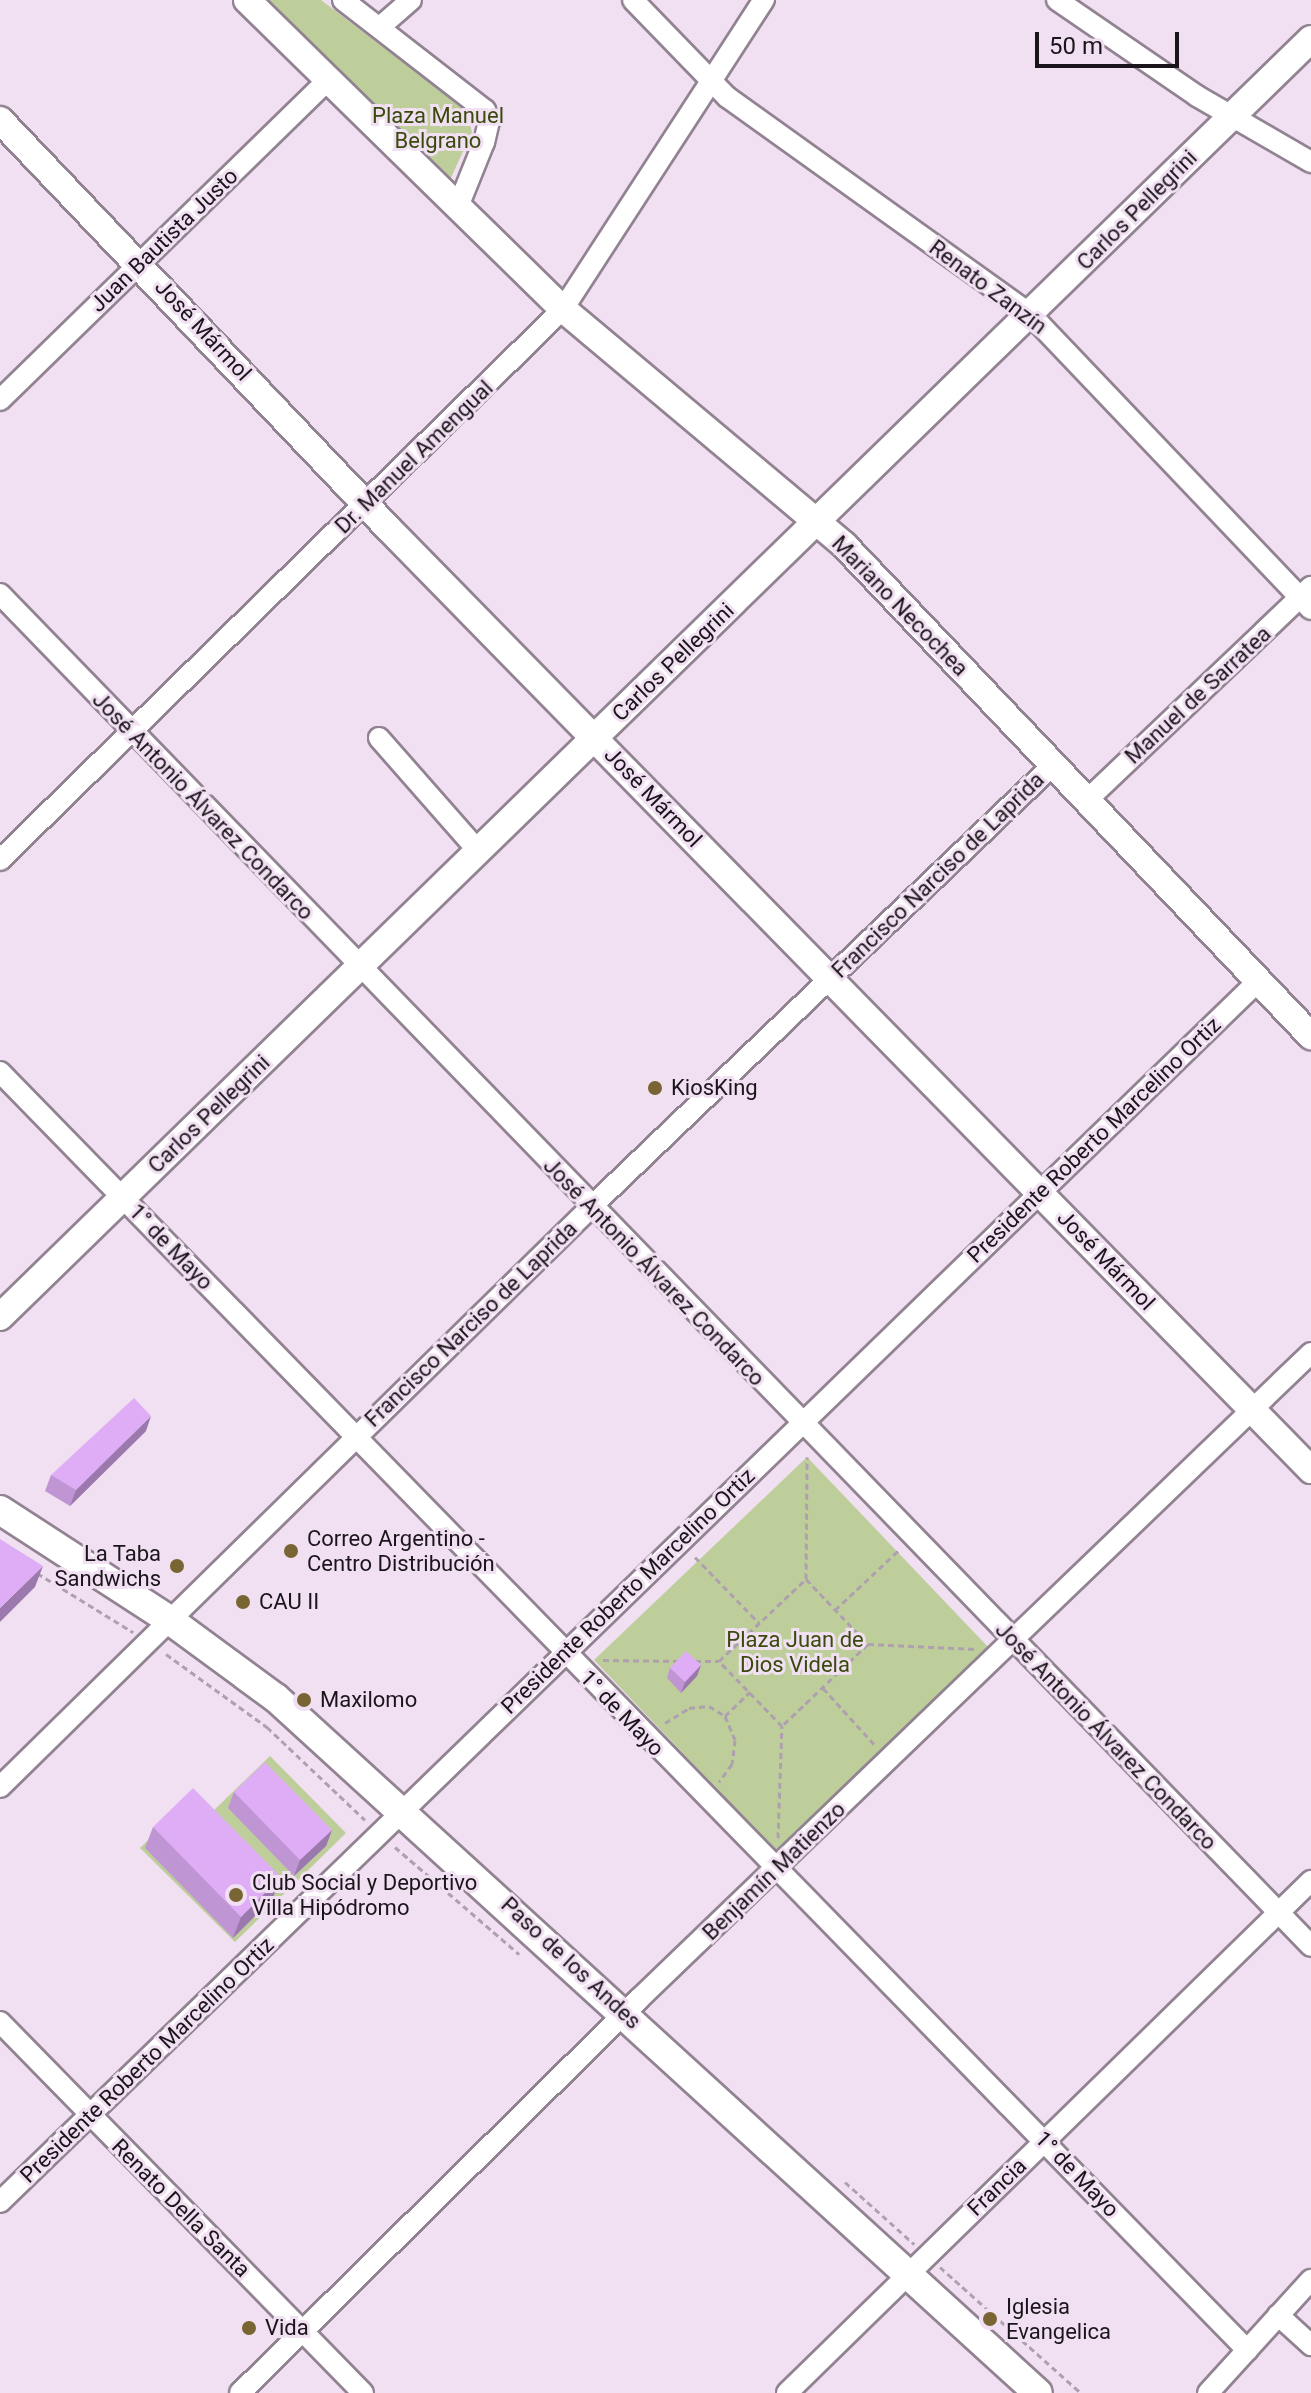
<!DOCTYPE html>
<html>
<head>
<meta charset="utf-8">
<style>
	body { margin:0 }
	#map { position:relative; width:1311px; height:2393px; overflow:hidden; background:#f1e0f1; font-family:Roboto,sans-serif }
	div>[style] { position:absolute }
	.green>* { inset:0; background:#bdce9b }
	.path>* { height:3px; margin-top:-1.5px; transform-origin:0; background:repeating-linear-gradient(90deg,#aea0ae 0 6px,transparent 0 10px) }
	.roads { filter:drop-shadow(2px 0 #928392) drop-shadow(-2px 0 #928392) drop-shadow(0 2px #928392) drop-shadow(0 -2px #928392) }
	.minor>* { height:20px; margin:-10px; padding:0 10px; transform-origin:10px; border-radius:10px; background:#fff }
	.tertiary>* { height:26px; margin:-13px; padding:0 13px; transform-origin:13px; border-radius:13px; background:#fff }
	.secondary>* { height:28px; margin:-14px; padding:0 14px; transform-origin:14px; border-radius:14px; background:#fff }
	.wall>* { inset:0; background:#bf95d4 }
	.shaded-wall>* { inset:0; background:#9b79ac }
	.building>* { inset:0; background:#deadf6 }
	.dots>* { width:22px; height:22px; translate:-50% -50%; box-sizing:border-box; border:4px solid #f1e0f1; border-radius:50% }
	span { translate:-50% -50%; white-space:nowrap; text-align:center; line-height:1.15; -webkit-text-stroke:6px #f1e0f1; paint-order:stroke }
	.park-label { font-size:22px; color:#3a490c }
	.street-label { font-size:22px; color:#1a151a }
	.poi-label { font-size:22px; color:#1a151a }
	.left { translate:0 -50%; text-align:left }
	.right { translate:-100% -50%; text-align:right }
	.scale { position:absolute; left:1035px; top:32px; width:144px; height:36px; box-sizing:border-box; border:4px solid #1a151a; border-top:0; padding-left:10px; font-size:24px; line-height:28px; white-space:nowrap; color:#1a151a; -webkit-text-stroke:6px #f1e0f1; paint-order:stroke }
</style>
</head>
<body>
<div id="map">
	<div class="green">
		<i style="clip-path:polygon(264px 0,321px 0,466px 110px,472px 132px,449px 182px)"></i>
		<i style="clip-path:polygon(807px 1457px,990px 1649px,777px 1852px,594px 1660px)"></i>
		<i style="clip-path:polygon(270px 1756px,346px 1833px,235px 1942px,140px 1848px,195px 1794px,212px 1812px)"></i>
	</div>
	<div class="path">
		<i style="left:695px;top:1557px;width:92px;rotate:45.9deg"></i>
		<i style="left:37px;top:1573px;width:113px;rotate:31.6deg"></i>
		<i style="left:806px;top:1579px;width:122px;rotate:-89.5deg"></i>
		<i style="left:835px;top:1610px;width:89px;rotate:-43.2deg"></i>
		<i style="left:868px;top:1644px;width:108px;rotate:2.7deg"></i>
		<i style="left:166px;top:1654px;width:125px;rotate:35.9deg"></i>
		<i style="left:267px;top:1727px;width:135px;rotate:43.5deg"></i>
		<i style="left:603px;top:1660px;width:76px;rotate:0.8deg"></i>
		<i style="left:695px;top:1661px;width:24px"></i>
		<i style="left:719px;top:1661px;width:120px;rotate:-43.3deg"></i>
		<i style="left:806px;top:1579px;width:90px;rotate:46.4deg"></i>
		<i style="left:868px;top:1644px;width:119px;rotate:136.4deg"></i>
		<i style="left:782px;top:1726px;width:91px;rotate:-134.1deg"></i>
		<i style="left:823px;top:1688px;width:76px;rotate:47.7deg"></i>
		<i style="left:725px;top:1716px;width:35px;rotate:-44deg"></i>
		<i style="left:665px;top:1723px;width:28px;rotate:-32deg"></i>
		<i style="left:689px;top:1708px;width:20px;rotate:-6deg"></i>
		<i style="left:709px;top:1706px;width:19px;rotate:32deg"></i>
		<i style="left:725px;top:1716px;width:26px;rotate:67deg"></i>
		<i style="left:735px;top:1740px;width:24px;rotate:97deg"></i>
		<i style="left:732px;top:1764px;width:22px;rotate:126deg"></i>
		<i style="left:778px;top:1838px;width:112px;rotate:-88deg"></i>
		<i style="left:395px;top:1847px;width:164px;rotate:40.8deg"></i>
		<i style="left:845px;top:2182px;width:93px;rotate:41.9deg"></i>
		<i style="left:940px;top:2267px;width:189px;rotate:41.8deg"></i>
	</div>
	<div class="roads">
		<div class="minor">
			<i style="left:343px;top:0;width:180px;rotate:37.8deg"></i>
			<i style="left:485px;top:110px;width:12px;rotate:70deg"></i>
			<i style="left:489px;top:121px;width:22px;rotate:103deg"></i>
			<i style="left:484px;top:142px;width:72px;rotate:111.9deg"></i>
			<i style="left:633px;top:0;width:135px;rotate:45.9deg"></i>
			<i style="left:727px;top:97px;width:374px;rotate:35.6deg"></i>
			<i style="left:1031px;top:315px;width:406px;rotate:46.4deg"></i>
			<i style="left:1057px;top:0;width:170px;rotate:34.4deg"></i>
			<i style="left:1197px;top:96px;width:132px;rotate:30.1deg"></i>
			<i style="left:380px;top:27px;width:41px;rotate:-41.1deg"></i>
			<i style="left:0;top:400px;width:458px;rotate:-44.3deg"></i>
			<i style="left:0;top:594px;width:1883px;rotate:45.88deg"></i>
			<i style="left:379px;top:738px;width:152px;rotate:48.7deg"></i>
			<i style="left:1085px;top:802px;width:312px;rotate:-43.6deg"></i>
			<i style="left:0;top:860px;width:788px;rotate:-44.38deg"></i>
			<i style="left:563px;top:309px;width:369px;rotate:-57deg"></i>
			<i style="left:0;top:1072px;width:1786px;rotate:45.7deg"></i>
			<i style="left:0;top:1787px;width:828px;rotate:-44.46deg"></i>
			<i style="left:591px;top:1207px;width:637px;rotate:-43.73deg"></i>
			<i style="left:0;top:2022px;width:519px;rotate:45.62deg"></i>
			<i style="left:0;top:2202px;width:1753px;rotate:-44.14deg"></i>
			<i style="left:1278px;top:2315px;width:45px;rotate:42.3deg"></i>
			<i style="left:240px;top:2393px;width:561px;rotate:-44.64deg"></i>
			<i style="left:639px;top:1999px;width:932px;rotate:-43.87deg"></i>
			<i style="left:787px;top:2393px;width:733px;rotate:-44.34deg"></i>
			<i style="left:1208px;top:2393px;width:153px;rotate:-47.7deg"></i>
		</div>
		<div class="tertiary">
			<i style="left:247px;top:0;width:442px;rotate:44.4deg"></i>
			<i style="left:563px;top:309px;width:367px;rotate:40deg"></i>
			<i style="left:844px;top:545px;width:678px;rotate:46.44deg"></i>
			<i style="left:0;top:120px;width:563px;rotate:46.44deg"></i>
			<i style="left:388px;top:528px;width:1319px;rotate:45.58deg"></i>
			<i style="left:0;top:1317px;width:1831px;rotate:-44.27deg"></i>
		</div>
		<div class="secondary">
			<i style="left:0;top:1510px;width:204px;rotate:33deg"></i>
			<i style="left:171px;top:1621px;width:130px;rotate:36.3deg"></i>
			<i style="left:276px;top:1698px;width:1031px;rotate:42.37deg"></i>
		</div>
	</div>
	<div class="wall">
		<i style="clip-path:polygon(146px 1431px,70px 1506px,45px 1491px,51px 1475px)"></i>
		<i style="clip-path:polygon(701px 1665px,697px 1676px,681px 1693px,667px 1678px,670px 1668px)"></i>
		<i style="clip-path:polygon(234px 1792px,332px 1830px,326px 1846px,294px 1876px,228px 1808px)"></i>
		<i style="clip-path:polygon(153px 1827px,273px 1898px,233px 1938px,145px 1848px)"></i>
	</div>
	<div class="shaded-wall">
		<i style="clip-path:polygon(151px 1416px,146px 1431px,70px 1506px,76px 1490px)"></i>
		<i style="clip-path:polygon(43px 1566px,35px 1587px,0 1622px,0 1608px)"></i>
		<i style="clip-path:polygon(701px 1665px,697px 1676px,681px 1693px,685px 1682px)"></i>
		<i style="clip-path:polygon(332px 1830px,326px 1846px,294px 1876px,300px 1860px)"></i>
		<i style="clip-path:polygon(281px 1877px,273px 1898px,233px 1938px,241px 1917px)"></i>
	</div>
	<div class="building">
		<i style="clip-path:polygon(134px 1398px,151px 1416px,76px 1490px,51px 1475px)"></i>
		<i style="clip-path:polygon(0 1539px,43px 1566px,0 1608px)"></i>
		<i style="clip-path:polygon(686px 1651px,701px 1665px,685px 1682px,670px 1668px)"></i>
		<i style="clip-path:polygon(265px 1762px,332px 1830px,300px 1860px,234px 1792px)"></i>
		<i style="clip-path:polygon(193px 1788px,281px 1877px,241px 1917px,153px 1827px)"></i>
	</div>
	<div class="dots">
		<i style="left:655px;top:1088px;background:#796433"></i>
		<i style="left:291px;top:1551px;background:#796433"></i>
		<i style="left:177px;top:1566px;background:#796433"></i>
		<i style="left:243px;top:1602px;background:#796433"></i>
		<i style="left:304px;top:1700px;background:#796433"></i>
		<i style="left:236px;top:1895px;background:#796433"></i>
		<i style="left:990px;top:2319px;background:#796433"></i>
		<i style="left:249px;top:2328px;background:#796433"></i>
	</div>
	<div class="park-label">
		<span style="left:438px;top:128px">Plaza Manuel<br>Belgrano</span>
		<span style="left:795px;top:1652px">Plaza Juan de<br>Dios Videla</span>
	</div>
	<div class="street-label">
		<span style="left:1137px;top:210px;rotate:-45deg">Carlos Pellegrini</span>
		<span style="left:164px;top:240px;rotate:-44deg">Juan Bautista Justo</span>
		<span style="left:988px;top:287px;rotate:37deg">Renato Zanzín</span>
		<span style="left:203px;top:330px;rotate:47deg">José Mármol</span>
		<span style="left:414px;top:457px;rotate:-44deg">Dr. Manuel Amengual</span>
		<span style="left:900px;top:606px;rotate:46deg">Mariano Necochea</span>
		<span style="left:673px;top:662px;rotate:-44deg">Carlos Pellegrini</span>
		<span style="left:1198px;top:695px;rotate:-43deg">Manuel de Sarratea</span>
		<span style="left:653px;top:797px;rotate:46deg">José Mármol</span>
		<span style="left:203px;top:806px;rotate:46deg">José Antonio Álvarez Condarco</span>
		<span style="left:938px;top:875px;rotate:-44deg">Francisco Narciso de Laprida</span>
		<span style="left:209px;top:1114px;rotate:-44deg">Carlos Pellegrini</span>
		<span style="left:1094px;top:1140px;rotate:-44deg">Presidente Roberto Marcelino Ortiz</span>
		<span style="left:171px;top:1247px;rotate:46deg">1° de Mayo</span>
		<span style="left:1106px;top:1260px;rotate:46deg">José Mármol</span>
		<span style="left:654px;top:1272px;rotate:46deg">José Antonio Álvarez Condarco</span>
		<span style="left:471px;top:1324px;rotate:-44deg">Francisco Narciso de Laprida</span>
		<span style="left:628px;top:1591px;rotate:-44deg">Presidente Roberto Marcelino Ortiz</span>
		<span style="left:622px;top:1713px;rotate:46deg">1° de Mayo</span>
		<span style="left:1106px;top:1736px;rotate:46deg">José Antonio Álvarez Condarco</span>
		<span style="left:774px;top:1871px;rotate:-44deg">Benjamín Matienzo</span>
		<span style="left:571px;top:1963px;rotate:43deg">Paso de los Andes</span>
		<span style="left:147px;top:2060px;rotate:-44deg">Presidente Roberto Marcelino Ortiz</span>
		<span style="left:1077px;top:2174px;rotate:46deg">1° de Mayo</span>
		<span style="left:997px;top:2187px;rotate:-44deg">Francia</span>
		<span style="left:181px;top:2208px;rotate:45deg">Renato Della Santa</span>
	</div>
	<div class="poi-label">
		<span class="left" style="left:671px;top:1088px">KiosKing</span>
		<span class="left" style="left:307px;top:1551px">Correo Argentino -<br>Centro Distribución</span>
		<span class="right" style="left:161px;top:1566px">La Taba<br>Sandwichs</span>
		<span class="left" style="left:259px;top:1602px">CAU II</span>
		<span class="left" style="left:320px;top:1700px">Maxilomo</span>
		<span class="left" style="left:252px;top:1895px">Club Social y Deportivo<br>Villa Hipódromo</span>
		<span class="left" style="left:1006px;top:2319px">Iglesia<br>Evangelica</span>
		<span class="left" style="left:265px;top:2328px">Vida</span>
	</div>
	<div class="scale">50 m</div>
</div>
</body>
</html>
